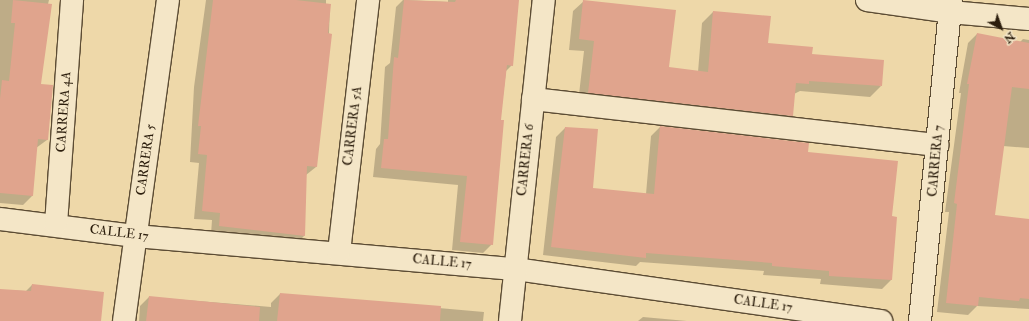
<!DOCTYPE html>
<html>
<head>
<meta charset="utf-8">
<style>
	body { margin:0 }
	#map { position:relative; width:1029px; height:321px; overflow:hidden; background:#eed8a9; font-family:"IM FELL Double Pica",serif }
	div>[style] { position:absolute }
	.shadow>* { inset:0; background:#0003 }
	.building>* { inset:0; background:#e0a48d }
	.roads { filter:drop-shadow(1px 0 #5c4c34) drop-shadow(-1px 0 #5c4c34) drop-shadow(0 1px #5c4c34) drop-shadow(0 -1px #5c4c34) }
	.minor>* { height:22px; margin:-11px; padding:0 11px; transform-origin:11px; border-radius:11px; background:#f4e6c7 }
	span { translate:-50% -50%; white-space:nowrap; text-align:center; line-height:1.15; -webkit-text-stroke:4px #f4e6c7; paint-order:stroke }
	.street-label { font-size:13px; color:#2c1e0d }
	.north { position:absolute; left:981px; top:8px; width:40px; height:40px; -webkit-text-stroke:3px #f4e6c7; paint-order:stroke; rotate:139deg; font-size:11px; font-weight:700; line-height:16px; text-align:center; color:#2c1e0d }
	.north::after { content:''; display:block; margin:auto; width:14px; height:18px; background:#2c1e0d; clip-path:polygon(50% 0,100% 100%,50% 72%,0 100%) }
</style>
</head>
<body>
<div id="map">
	<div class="shadow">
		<i style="clip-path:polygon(0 0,49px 0,48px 4px,51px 5px,40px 84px,47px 140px,36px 148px,32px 196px,23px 205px,0 203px)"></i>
		<i style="clip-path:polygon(206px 0,326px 0,326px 4px,330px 4px,328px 61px,316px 167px,306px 175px,304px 236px,296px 244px,211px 234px,212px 220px,194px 219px,199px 163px,190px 162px,194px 87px)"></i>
		<i style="clip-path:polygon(403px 0,448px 2px,448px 0,518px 0,512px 65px,506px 71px,500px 121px,492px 244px,483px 253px,452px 250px,458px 185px,373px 177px,376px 149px,380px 144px,385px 67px,390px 63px,396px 7px)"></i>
		<i style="clip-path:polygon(584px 1px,668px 68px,698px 72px,702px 23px,713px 12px,767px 44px,811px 55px,881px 86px,870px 97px,800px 91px,794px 94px,792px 116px,781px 126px,578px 103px,584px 51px,569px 50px,573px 11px)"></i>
		<i style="clip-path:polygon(977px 34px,1020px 42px,1023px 39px,1029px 40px,1029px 148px,1003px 146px,994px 216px,1029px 220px,1029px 309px,977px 306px,968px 315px,937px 312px,949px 212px,945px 212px,961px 93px,959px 93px,968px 43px)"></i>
		<i style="clip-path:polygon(660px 127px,807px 153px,891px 217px,891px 280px,882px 289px,820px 284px,821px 279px,763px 275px,764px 271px,640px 262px,636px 266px,543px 255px,556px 137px,565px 128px,591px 189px,646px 194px,651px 136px)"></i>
		<i style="clip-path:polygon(32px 285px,100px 321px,0 321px,0 290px,26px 291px)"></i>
		<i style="clip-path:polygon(280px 294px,484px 312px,483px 321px,139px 321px,140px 306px,149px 297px,271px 307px,271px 303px)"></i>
		<i style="clip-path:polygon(643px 317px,687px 321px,638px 321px)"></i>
	</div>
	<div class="building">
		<i style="clip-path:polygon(13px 0,52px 4px,41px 84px,53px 85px,48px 140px,38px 139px,33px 196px,0 193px,0 99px,2px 80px,9px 81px,15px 23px,11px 23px)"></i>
		<i style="clip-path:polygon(213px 0,296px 0,331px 4px,328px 33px,332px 34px,317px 167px,307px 166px,305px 236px,219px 226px,220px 213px,202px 211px,207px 155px,198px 154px,201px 126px,198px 126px)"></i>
		<i style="clip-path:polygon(404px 0,455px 2px,456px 0,519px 0,513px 66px,507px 65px,501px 120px,504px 120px,493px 245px,460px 242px,467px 176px,381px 168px,384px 139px,388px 139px,394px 57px,398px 58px)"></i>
		<i style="clip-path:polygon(583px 0,676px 10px,669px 67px,708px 72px,713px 11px,771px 16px,768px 43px,813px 47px,812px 54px,884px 60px,882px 86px,809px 81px,809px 84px,796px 83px,793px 116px,588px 93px,594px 41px,579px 39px)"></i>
		<i style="clip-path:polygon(977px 33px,1029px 43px,1029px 89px,1012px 87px,995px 215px,1029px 219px,1029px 299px,1020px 298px,1019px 301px,979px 297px,978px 306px,946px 303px,957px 204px,954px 203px,969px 84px,967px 84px)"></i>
		<i style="clip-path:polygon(660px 126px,809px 143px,808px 152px,898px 161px,892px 216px,897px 217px,892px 280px,829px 276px,829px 271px,772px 266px,772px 263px,646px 253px,646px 258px,551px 247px,565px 127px,598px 129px,593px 188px,654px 194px)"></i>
		<i style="clip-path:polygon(32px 284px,104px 292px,101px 321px,0 321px,0 289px,31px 291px)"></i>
		<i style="clip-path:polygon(280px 293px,441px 306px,440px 321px,277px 321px)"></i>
		<i style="clip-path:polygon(149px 296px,260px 307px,259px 321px,146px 321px)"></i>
	</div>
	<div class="roads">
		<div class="minor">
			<i style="left:867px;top:0;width:84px;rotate:8.2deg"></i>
			<i style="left:950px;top:12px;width:79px;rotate:5.1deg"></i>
			<i style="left:533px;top:99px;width:407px;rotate:6.5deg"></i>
			<i style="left:0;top:219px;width:136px;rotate:7.2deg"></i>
			<i style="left:135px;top:236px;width:381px;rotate:5deg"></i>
			<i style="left:515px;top:269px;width:370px;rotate:8.1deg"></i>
			<i style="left:56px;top:224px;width:225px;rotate:-85.9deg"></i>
			<i style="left:339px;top:252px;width:254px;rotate:-83.4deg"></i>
			<i style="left:124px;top:321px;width:324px;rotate:-82.2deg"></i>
			<i style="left:510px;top:321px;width:323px;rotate:-84deg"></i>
			<i style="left:920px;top:321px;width:322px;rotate:-84.5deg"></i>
		</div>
	</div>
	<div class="street-label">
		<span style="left:64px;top:112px;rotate:-86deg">CARRERA 4A</span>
		<span style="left:353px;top:126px;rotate:-83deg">CARRERA 5A</span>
		<span style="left:146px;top:160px;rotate:-82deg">CARRERA 5</span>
		<span style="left:526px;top:160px;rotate:-84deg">CARRERA 6</span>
		<span style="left:936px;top:161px;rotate:-85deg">CARRERA 7</span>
		<span style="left:119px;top:233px;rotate:7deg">CALLE 17</span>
		<span style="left:442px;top:262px;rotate:5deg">CALLE 17</span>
		<span style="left:763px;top:304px;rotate:8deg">CALLE 17</span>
	</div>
	<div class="north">N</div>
</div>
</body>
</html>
